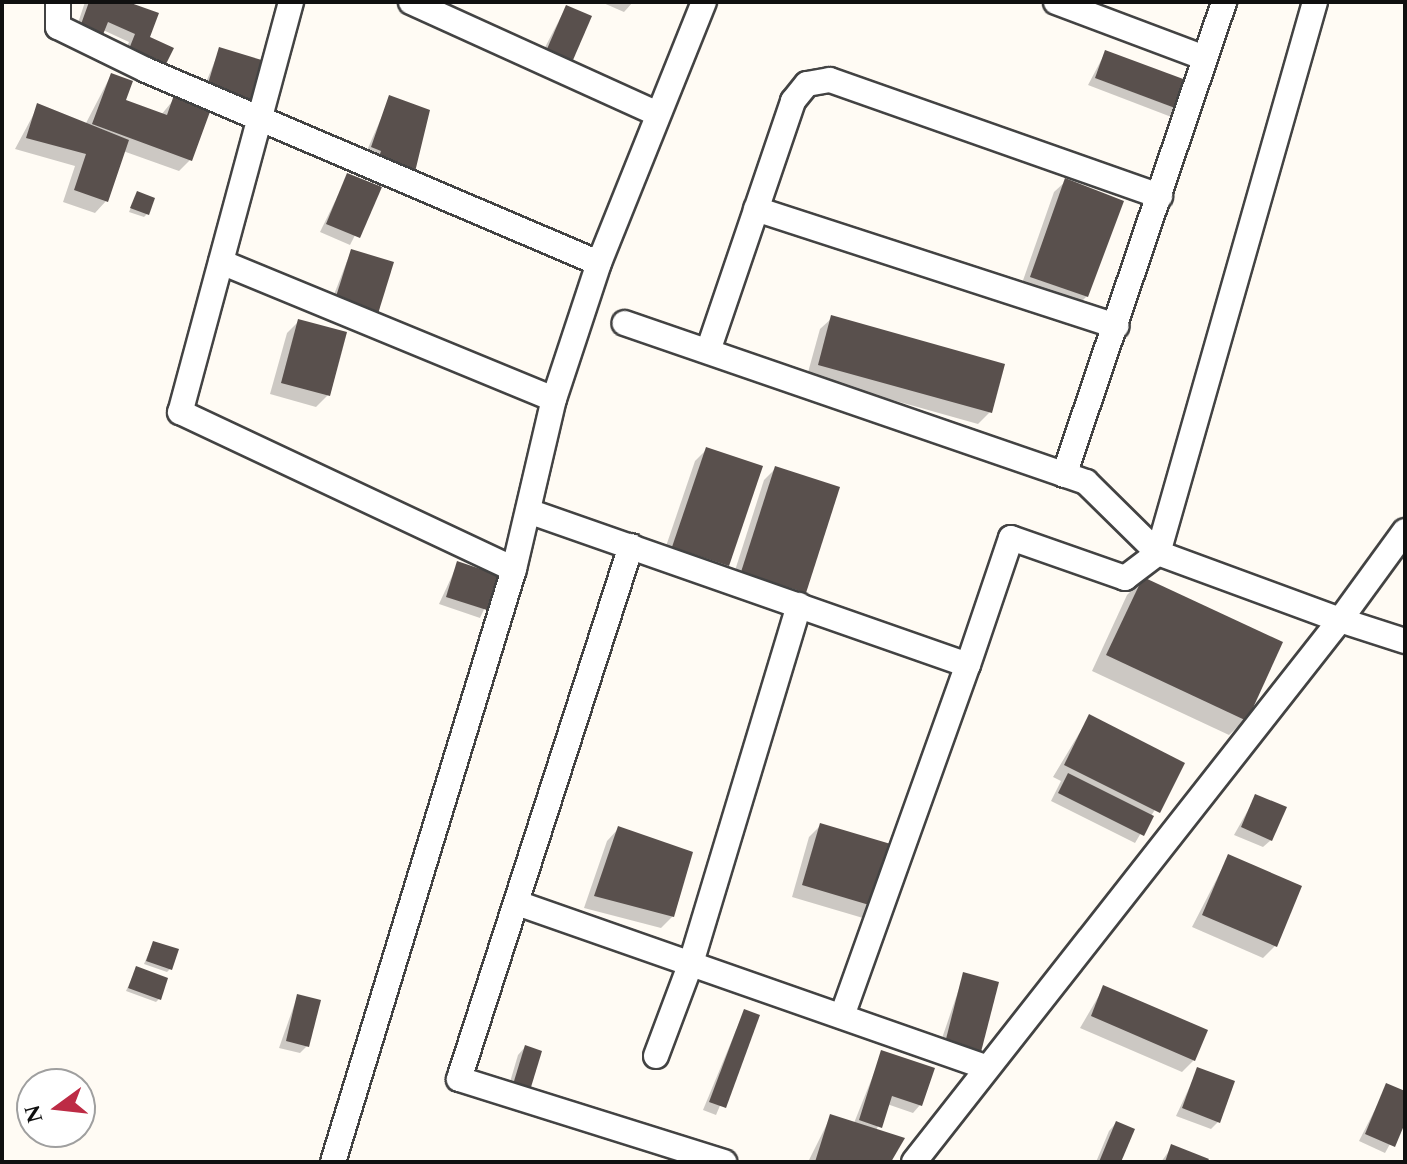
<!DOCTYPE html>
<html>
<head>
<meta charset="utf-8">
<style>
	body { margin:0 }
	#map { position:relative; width:1407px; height:1164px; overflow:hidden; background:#fffbf4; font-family:Spectral,serif }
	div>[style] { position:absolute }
	.shadow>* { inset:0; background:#0003 }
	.building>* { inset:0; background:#59504d }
	.roads { filter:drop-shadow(2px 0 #434343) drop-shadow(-2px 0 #434343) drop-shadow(0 2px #434343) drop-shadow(0 -2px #434343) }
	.minor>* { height:24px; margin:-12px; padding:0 12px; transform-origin:12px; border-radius:12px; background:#fff }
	span { translate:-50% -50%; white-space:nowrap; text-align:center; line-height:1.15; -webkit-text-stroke:8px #fff; paint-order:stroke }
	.frame { position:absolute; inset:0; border:4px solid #101010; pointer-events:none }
	.north { position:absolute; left:16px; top:1068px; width:80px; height:80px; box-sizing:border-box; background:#fff; border:2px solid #9f9f9f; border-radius:50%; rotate:255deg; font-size:22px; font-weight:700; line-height:32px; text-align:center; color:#101010 }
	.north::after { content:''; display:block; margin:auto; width:28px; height:36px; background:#bd2b45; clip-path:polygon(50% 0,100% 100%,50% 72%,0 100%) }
</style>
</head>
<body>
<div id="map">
	<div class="shadow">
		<i style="clip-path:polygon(85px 2px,122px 2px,148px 38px,122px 57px,129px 42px,103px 30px,74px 35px)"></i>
		<i style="clip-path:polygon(601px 2px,633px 2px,624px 12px)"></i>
		<i style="clip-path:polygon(566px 7px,572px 59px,564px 67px,540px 57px)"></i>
		<i style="clip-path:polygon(220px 49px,251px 100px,244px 107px,201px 94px)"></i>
		<i style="clip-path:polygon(1105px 53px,1191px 84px,1174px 118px,1088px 85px)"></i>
		<i style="clip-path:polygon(111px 75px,124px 102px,161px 115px,175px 98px,191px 159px,179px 171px,123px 151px,106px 201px,95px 213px,63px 202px,75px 166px,15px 149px,38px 106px,85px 125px)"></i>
		<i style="clip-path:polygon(390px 98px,413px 171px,365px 155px)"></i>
		<i style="clip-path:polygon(348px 175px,379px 188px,350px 245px,320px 232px)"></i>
		<i style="clip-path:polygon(1066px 181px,1087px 296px,1075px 308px,1020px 289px,1054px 192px)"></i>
		<i style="clip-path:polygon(137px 193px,147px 214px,144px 217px,129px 212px)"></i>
		<i style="clip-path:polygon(351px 251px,376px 316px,328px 310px)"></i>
		<i style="clip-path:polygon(832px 318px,990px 412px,978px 424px,807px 376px,820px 329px)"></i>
		<i style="clip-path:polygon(299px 321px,328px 395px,316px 407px,270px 394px,287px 333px)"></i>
		<i style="clip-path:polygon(707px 449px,728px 565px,716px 577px,662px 558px,695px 461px)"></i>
		<i style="clip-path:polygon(776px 468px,804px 592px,792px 603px,731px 583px,764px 480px)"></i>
		<i style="clip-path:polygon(458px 563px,499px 577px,480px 618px,439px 604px)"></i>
		<i style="clip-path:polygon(1143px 579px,1245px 720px,1229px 735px,1092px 671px,1127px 595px)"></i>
		<i style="clip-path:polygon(1089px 717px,1182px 764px,1135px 843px,1051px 801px,1061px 781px,1053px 777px)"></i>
		<i style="clip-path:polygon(1256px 796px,1271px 840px,1263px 847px,1234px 835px)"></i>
		<i style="clip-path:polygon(821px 825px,874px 906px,863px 918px,792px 897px,809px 837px)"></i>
		<i style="clip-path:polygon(618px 829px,673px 916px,661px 928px,584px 908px,607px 841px)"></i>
		<i style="clip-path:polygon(1228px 857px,1275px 946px,1263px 958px,1192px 927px)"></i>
		<i style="clip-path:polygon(153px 943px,170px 969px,167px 972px,144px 964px)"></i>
		<i style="clip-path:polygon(136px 969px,159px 999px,156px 1002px,126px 991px)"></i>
		<i style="clip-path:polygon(964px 974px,979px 1051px,971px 1059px,938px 1050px)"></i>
		<i style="clip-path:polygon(1104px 987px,1194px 1060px,1182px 1072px,1080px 1028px)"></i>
		<i style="clip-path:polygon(297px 997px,307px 1046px,300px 1053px,279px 1048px)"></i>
		<i style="clip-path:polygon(744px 1011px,758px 1016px,716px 1115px,703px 1110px)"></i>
		<i style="clip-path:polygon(525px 1047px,540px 1052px,505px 1099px,518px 1055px)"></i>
		<i style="clip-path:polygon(882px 1053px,920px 1105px,913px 1113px,887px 1104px,876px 1131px,888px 1162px,808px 1162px,831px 1116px,854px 1123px)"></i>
		<i style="clip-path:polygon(1198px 1069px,1218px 1122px,1211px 1129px,1176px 1116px)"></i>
		<i style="clip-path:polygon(1387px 1086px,1405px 1093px,1405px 1117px,1385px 1153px,1359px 1141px)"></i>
		<i style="clip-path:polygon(1116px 1123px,1119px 1162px,1096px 1162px,1109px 1131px)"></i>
		<i style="clip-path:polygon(1172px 1147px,1205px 1162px,1161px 1162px)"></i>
	</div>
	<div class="building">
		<i style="clip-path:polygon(89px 2px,128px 2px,159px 13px,150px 37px,174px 48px,165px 66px,129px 49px,135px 34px,108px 22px,102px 37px,80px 27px)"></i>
		<i style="clip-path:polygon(566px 5px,592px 16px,573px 60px,547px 49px)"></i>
		<i style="clip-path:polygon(219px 47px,265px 61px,253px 101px,207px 87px)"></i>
		<i style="clip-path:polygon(1105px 50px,1194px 83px,1183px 111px,1095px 78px)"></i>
		<i style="clip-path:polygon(111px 73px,133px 81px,126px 100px,167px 115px,174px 95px,211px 109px,192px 161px,92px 124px)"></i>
		<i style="clip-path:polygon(389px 95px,430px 110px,415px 172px,378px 160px,381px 151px,371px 147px)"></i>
		<i style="clip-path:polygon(37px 103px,129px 140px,108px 202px,74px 190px,86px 154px,26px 138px)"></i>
		<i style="clip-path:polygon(347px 173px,382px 187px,360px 238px,326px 224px)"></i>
		<i style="clip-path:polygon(1065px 178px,1124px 201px,1088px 297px,1030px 277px)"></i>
		<i style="clip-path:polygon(137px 191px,155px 198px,149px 215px,130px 208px)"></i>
		<i style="clip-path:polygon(351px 249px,394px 262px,377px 317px,334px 303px)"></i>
		<i style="clip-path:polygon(831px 315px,1005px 364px,992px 413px,818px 365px)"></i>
		<i style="clip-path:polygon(298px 319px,347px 332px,330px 396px,281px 383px)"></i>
		<i style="clip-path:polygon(706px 447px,763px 466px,729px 566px,672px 547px)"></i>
		<i style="clip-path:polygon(775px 466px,840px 487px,806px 593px,741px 572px)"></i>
		<i style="clip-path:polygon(457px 561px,501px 576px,490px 611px,446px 597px)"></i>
		<i style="clip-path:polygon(1143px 577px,1283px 642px,1247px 721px,1106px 655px)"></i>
		<i style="clip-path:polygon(1089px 714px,1185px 763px,1160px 813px,1064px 765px)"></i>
		<i style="clip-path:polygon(1068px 773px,1154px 816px,1144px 836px,1058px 793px)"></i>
		<i style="clip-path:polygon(1255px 794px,1287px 807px,1272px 841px,1241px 827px)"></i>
		<i style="clip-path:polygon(820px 823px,894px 845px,876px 907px,802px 885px)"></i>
		<i style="clip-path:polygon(618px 826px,693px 852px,674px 917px,594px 896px)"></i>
		<i style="clip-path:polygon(1228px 854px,1302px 886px,1277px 947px,1202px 915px)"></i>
		<i style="clip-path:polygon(153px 941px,179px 949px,172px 970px,146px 961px)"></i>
		<i style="clip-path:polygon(136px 966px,168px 978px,161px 1000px,128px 988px)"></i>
		<i style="clip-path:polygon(963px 972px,999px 982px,981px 1052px,945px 1043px)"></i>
		<i style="clip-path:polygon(1103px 985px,1208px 1030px,1195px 1061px,1091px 1016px)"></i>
		<i style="clip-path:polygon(297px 994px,321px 1000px,309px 1047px,286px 1041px)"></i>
		<i style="clip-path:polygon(744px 1009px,760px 1015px,726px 1108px,709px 1102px)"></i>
		<i style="clip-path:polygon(525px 1045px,542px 1051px,528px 1097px,511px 1091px)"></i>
		<i style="clip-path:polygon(881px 1050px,935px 1068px,922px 1106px,892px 1096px,882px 1128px,859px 1120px)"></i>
		<i style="clip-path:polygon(1197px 1067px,1235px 1081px,1220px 1123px,1182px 1108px)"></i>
		<i style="clip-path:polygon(1386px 1083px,1405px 1091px,1405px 1123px,1395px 1147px,1365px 1134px)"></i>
		<i style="clip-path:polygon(830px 1114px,905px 1138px,891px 1162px,815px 1162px)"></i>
		<i style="clip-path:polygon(1116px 1121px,1135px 1129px,1121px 1162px,1099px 1162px)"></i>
		<i style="clip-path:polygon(1171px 1144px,1209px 1159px,1207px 1162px,1165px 1162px)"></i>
	</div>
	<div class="roads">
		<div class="minor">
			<i style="left:58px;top:2px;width:25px;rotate:90deg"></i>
			<i style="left:58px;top:27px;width:98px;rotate:26deg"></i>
			<i style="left:146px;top:70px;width:492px;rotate:23.1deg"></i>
			<i style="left:291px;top:2px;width:425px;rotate:105.1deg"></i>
			<i style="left:180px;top:412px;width:369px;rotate:25.2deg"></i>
			<i style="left:411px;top:2px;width:269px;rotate:24.4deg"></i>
			<i style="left:1056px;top:2px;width:156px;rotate:20.6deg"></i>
			<i style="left:1315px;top:2px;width:573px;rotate:105.9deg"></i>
			<i style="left:1158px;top:553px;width:194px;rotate:20.2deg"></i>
			<i style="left:1340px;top:620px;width:110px;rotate:-53.9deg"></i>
			<i style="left:756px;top:209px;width:379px;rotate:18deg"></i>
			<i style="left:221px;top:262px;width:360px;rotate:22.4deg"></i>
			<i style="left:708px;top:351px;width:264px;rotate:-71.2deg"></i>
			<i style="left:793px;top:101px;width:22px;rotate:-51deg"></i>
			<i style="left:807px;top:84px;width:23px;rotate:-10deg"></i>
			<i style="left:830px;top:80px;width:350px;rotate:19.4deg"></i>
			<i style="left:1064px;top:475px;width:499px;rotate:-71.3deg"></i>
			<i style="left:528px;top:511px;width:466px;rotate:19.3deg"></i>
			<i style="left:968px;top:665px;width:134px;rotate:-71.3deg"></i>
			<i style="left:1011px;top:538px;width:121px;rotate:19.3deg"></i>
			<i style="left:1125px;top:578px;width:41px;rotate:-37.1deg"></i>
			<i style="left:1158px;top:553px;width:101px;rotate:-135.4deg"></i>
			<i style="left:1086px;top:482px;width:488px;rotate:-161deg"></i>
			<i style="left:631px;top:546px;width:560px;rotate:107.88deg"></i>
			<i style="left:459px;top:1079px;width:278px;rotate:17.4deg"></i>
			<i style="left:517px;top:903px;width:497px;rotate:19.3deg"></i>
			<i style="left:842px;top:1016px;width:373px;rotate:-70.3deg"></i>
			<i style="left:656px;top:1056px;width:99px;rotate:-69.4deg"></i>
			<i style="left:691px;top:963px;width:374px;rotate:-73.2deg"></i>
			<i style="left:333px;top:1162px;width:620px;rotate:-73.03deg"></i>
			<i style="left:514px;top:569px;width:175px;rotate:-76.8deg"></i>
			<i style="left:554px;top:399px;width:143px;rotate:-71.7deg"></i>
			<i style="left:599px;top:263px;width:281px;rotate:-68.1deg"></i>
			<i style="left:914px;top:1162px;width:689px;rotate:-51.83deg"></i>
			<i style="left:1340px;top:620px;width:68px;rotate:17.9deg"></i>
		</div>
	</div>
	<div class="frame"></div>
	<div class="north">N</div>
</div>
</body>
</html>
